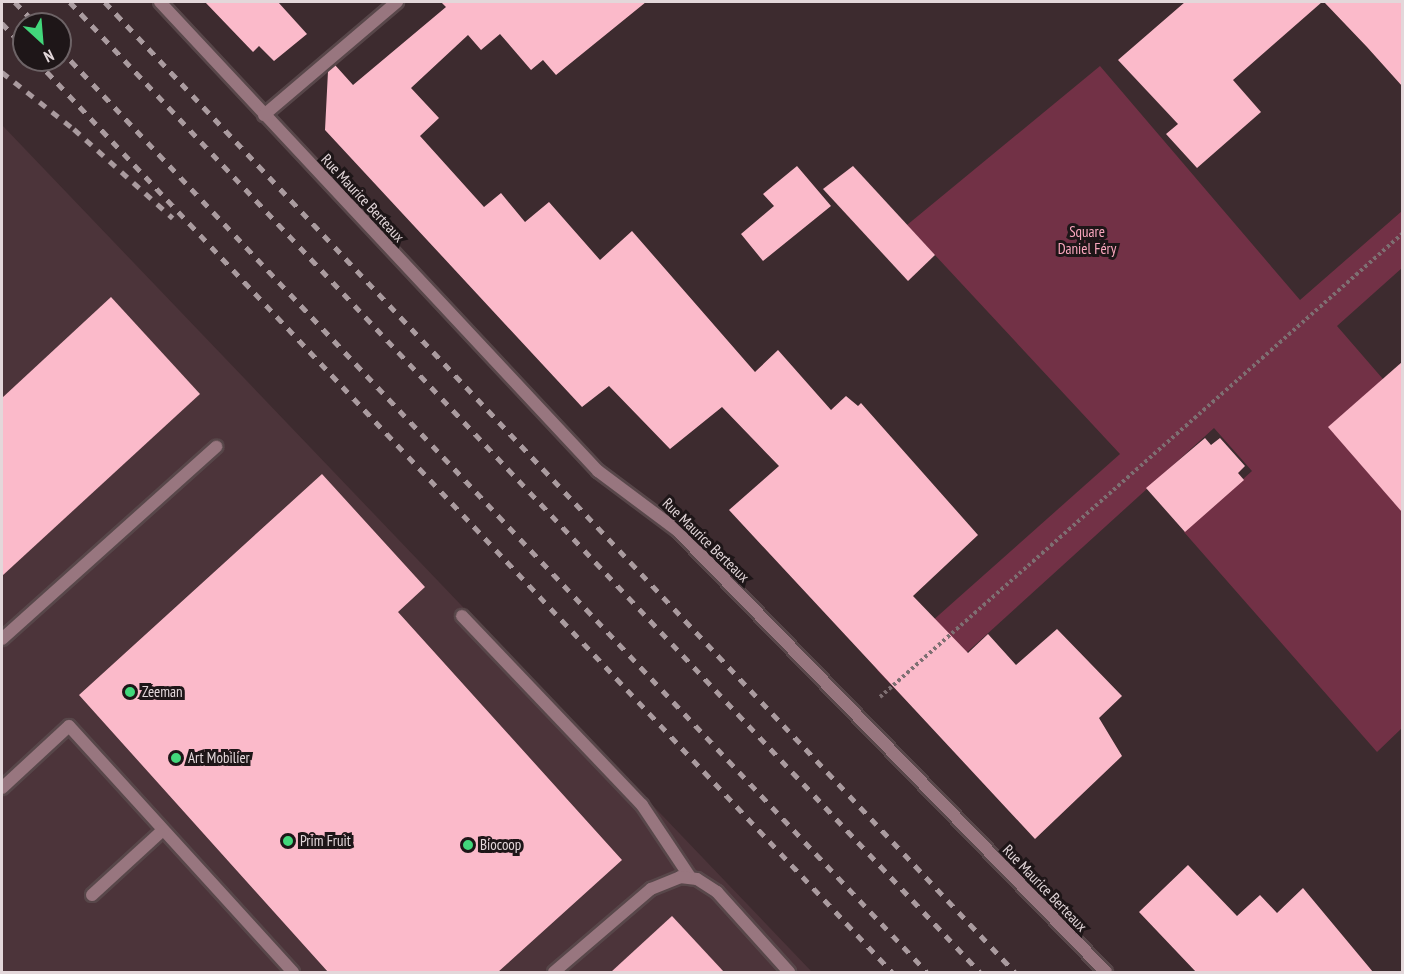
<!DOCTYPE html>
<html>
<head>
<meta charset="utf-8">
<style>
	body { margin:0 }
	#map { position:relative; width:1404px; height:974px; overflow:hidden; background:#3d2b2f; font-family:"PT Sans Narrow",sans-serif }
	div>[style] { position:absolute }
	.built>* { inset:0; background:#4c343a }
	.green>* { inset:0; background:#723146 }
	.building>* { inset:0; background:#fbbaca }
	.path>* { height:4px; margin-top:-2px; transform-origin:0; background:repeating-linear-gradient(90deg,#7e6f72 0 3px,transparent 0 6px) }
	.roads { filter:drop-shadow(2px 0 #58474a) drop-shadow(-2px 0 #58474a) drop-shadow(0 2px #58474a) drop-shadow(0 -2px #58474a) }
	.service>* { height:12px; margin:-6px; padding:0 6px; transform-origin:6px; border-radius:6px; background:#98767f }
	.minor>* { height:12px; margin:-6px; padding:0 6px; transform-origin:6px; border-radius:6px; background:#98767f }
	.rail>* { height:4.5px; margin-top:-2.25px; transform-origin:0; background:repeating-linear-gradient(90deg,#aa9b9f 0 8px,transparent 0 16px) }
	.dots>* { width:16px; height:16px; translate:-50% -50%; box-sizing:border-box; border:3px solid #1e1618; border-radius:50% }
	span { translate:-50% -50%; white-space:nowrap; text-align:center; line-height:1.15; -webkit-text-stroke:6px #1e1618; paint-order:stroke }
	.street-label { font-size:15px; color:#e3d7da }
	.park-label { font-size:15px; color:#fba7be }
	.poi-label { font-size:15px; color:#e3d7da }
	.left { translate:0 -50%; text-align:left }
	.frame { position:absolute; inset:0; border:3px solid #e3d7da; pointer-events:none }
	.north { position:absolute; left:12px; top:12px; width:60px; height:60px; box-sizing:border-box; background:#1e1618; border:2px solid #6d6366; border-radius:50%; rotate:154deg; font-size:16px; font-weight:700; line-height:24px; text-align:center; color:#e3d7da }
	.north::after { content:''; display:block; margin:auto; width:21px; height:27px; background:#42d77b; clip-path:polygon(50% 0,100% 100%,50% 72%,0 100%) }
</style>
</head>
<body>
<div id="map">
	<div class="built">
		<i style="clip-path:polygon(2px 125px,812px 972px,2px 972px)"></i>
	</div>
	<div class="green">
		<i style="clip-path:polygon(1100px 66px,1300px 300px,1402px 211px,1402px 268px,1337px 326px,1402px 401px,1402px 728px,1377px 752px,1184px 532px,1252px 471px,1214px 428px,910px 704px,877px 670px,1120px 454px,907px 225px)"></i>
	</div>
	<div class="building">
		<i style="clip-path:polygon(205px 2px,278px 2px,307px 34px,274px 61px,259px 46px,253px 52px)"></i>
		<i style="clip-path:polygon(441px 2px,646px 2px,556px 75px,543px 60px,531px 70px,500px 34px,481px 50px,468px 35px,411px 88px,439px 118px,420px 136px,484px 207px,501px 193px,525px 222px,549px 202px,600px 260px,632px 231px,755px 372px,778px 350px,831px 410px,846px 396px,858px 406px,861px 403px,978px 535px,913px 596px,968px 653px,988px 634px,1016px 665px,1057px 629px,1122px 696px,1099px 718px,1122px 756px,1035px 839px,729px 510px,779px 466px,722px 407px,670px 449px,609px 386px,582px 407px,325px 130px,328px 71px,335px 65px,353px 85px,446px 7px)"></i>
		<i style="clip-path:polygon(1185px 2px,1322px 2px,1233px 80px,1261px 112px,1197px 168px,1166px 134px,1178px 124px,1118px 60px)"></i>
		<i style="clip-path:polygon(1324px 2px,1402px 2px,1402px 86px,1367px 47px)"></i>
		<i style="clip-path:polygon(797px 166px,831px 206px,763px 261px,741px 234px,774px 206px,763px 194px)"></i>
		<i style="clip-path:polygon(853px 166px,935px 255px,908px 281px,823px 189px)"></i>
		<i style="clip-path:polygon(111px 297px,200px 394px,2px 576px,2px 398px)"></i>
		<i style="clip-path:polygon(1402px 362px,1402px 512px,1328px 427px)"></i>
		<i style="clip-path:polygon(1205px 438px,1211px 445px,1220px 438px,1245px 466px,1238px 473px,1244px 480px,1185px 532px,1146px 488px)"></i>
		<i style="clip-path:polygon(322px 474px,425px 587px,398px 612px,622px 860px,498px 972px,328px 972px,79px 695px)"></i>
		<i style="clip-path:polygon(1188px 865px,1237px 916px,1260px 895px,1277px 913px,1303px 888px,1373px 972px,1196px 972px,1139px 912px)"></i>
		<i style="clip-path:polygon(672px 916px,724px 972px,611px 972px)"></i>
	</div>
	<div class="path">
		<i style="left:880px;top:697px;width:698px;rotate:-41.57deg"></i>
	</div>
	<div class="roads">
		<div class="service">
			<i style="left:462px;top:616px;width:261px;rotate:46.4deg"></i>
			<i style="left:642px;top:805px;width:87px;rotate:56.3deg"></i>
			<i style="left:2px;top:639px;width:288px;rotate:-41.9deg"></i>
			<i style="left:2px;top:788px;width:91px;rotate:-42.8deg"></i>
			<i style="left:69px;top:726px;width:333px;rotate:47.7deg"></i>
			<i style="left:92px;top:895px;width:96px;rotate:-42.5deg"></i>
			<i style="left:554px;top:972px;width:128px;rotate:-40.6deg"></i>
			<i style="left:651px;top:889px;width:31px;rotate:-22deg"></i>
			<i style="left:680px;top:877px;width:17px;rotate:7deg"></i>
			<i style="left:697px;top:879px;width:24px;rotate:33deg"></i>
			<i style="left:717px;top:892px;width:108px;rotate:48deg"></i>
		</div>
		<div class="minor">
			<i style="left:160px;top:2px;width:642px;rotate:46.96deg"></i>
			<i style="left:598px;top:471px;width:99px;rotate:36.8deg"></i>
			<i style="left:677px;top:530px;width:616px;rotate:45.86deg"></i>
			<i style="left:264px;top:115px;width:175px;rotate:-40.4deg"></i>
		</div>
	</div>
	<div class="rail">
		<i style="left:15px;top:2px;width:30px;rotate:46deg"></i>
		<i style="left:70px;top:2px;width:1330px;rotate:46.83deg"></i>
		<i style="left:105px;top:2px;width:1330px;rotate:46.83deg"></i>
		<i style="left:2px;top:23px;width:33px;rotate:47deg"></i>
		<i style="left:60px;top:49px;width:1266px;rotate:46.79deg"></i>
		<i style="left:36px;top:60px;width:1251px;rotate:46.81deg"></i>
		<i style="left:2px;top:72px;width:92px;rotate:38.4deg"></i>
		<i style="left:74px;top:129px;width:133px;rotate:42deg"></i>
	</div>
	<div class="dots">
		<i style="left:130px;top:692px;background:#42d77b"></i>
		<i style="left:176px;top:758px;background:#42d77b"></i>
		<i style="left:288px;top:841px;background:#42d77b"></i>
		<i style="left:468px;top:845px;background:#42d77b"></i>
	</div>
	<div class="street-label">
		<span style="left:363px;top:198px;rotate:47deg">Rue Maurice Berteaux</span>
		<span style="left:706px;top:540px;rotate:44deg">Rue Maurice Berteaux</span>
		<span style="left:1045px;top:888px;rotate:46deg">Rue Maurice Berteaux</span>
	</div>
	<div class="park-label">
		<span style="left:1087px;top:240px">Square<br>Daniel Féry</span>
	</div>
	<div class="poi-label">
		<span class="left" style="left:142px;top:692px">Zeeman</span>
		<span class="left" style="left:188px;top:758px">Art Mobilier</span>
		<span class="left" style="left:300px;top:841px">Prim Fruit</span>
		<span class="left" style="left:480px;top:845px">Biocoop</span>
	</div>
	<div class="frame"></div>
	<div class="north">N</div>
</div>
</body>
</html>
